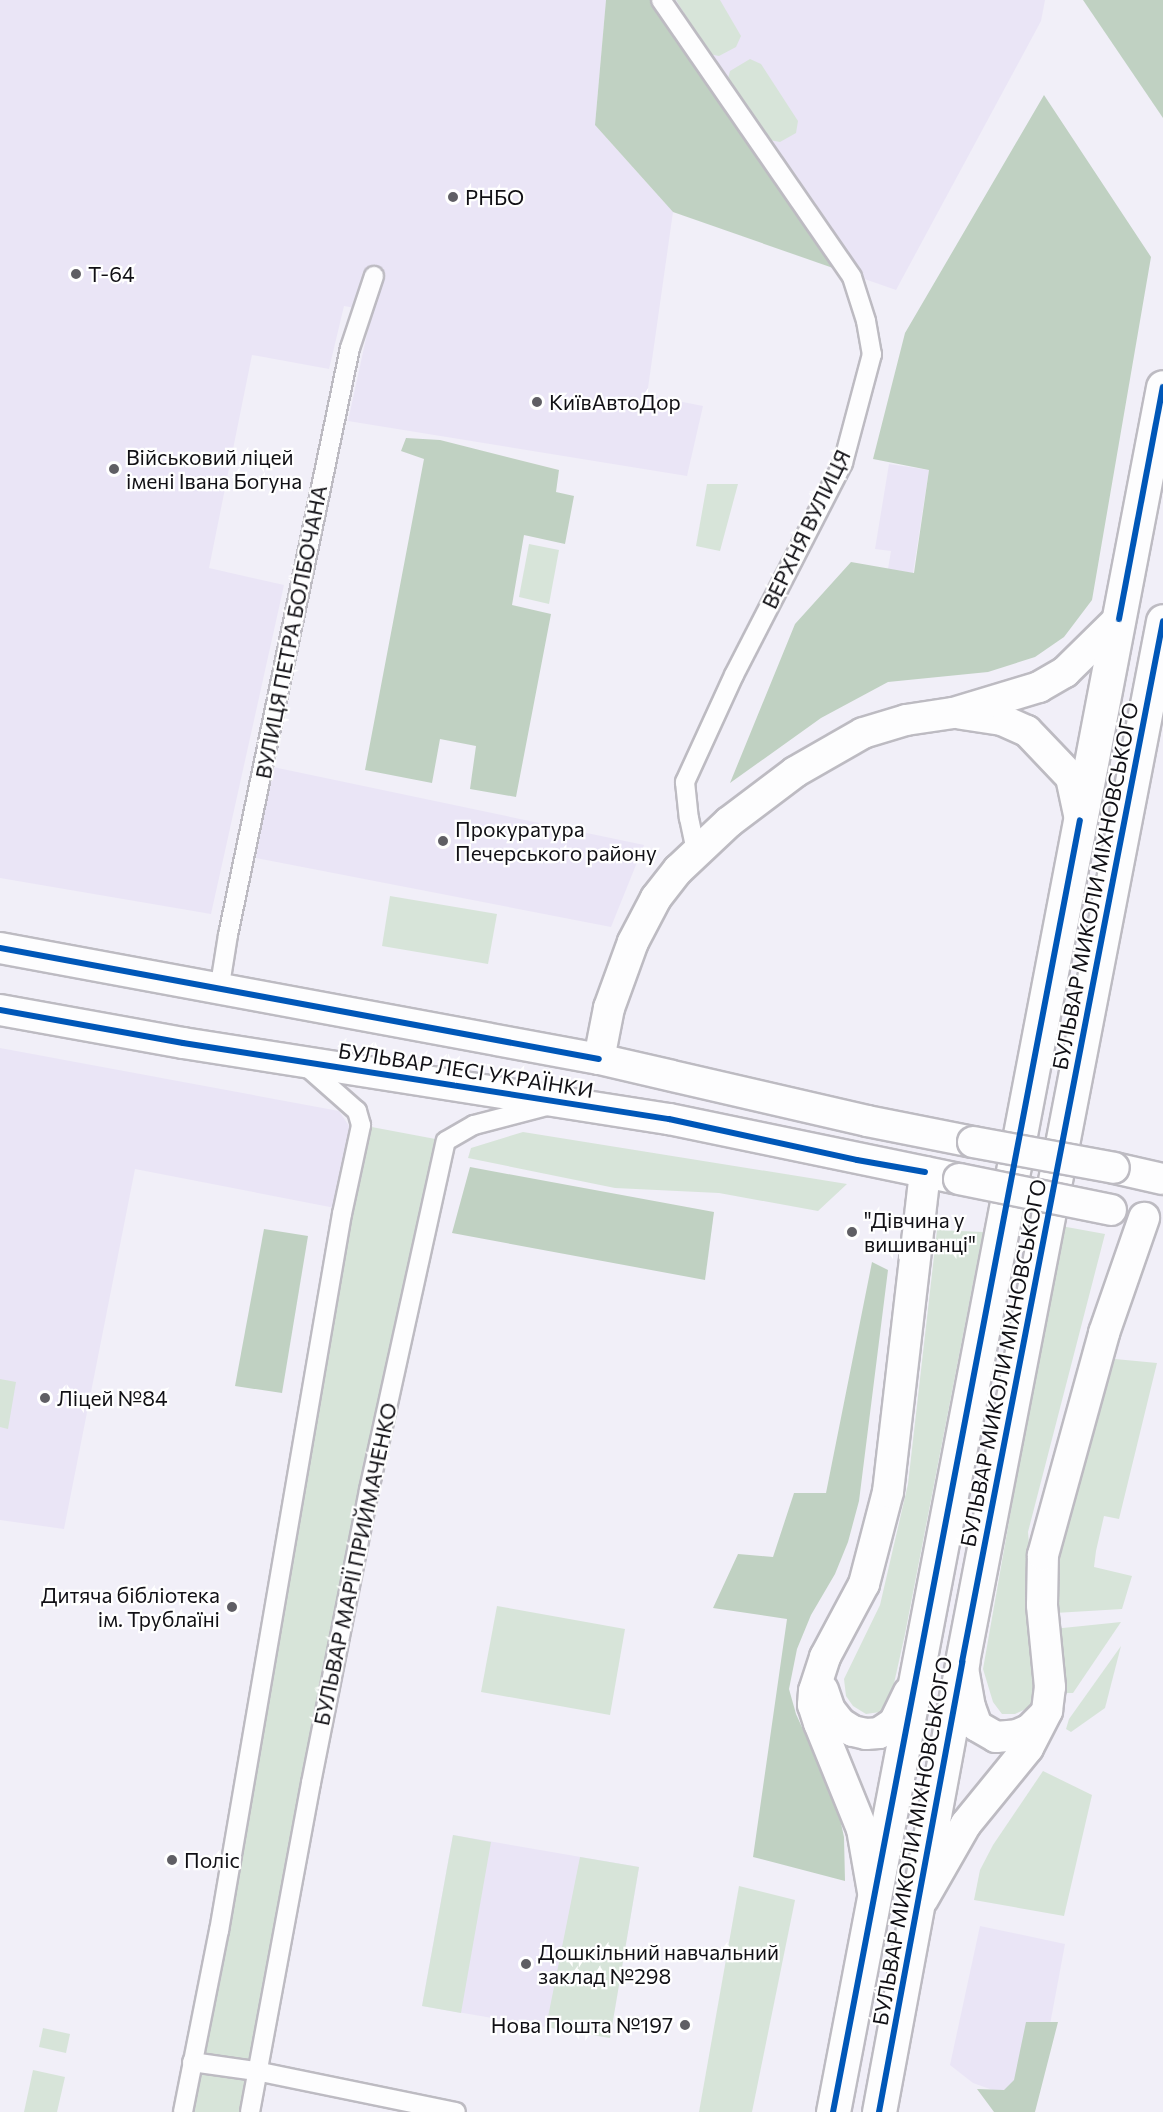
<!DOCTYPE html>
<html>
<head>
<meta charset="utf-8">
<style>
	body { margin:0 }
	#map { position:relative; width:1163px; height:2112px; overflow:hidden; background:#f1eff8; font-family:Commissioner,sans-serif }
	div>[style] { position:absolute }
	.built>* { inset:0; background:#eae5f6 }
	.green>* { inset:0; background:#d7e4d9 }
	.forest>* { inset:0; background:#c0d1c2 }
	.roads { filter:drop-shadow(2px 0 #bdbbc2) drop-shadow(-2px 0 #bdbbc2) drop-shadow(0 2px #bdbbc2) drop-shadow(0 -2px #bdbbc2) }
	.street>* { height:18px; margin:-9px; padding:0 9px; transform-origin:9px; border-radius:9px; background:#fdfdfe }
	.primary>* { height:30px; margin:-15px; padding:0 15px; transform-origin:15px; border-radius:15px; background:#fdfdfe }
	.highway>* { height:33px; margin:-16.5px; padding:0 16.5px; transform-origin:16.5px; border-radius:16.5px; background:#fdfdfe }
	.bridges { filter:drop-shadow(2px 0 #bdbbc2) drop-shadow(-2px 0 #bdbbc2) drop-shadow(0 2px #bdbbc2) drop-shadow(0 -2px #bdbbc2) }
	.primary-bridge>* { height:30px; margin:-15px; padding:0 15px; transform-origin:15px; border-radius:15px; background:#fdfdfe }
	.cycleway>* { height:6px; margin:-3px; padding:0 3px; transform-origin:3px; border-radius:3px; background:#0057b8 }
	.dots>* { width:16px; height:16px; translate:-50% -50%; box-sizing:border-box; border:3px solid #fff; border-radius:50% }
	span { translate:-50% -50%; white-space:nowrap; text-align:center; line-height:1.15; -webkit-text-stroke:4.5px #fff; paint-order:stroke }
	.poi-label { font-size:21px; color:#111015 }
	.left { translate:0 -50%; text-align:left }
	.right { translate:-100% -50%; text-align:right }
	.street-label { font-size:21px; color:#111015 }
</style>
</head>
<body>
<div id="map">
	<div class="built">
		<i style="clip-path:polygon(0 0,606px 0,595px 125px,673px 212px,647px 395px,703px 406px,687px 476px,348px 421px,372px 311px,344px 306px,329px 369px,252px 355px,209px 568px,284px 585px,211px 914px,0 878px)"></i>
		<i style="clip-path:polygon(653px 0,1045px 0,1041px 21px,896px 290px,833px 268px)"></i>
		<i style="clip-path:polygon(889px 464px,929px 470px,913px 573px,888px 569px,891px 551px,875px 549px)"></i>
		<i style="clip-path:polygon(273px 767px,644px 845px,611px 927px,256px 858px)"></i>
		<i style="clip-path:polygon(0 1048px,339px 1111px,351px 1129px,335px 1208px,135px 1169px,64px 1529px,0 1520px)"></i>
		<i style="clip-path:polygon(453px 1835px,639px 1867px,610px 2038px,422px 2006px)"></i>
		<i style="clip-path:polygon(980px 1926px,1065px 1944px,1035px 2105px,973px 2083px,950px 2065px)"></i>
	</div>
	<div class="green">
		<i style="clip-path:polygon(676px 0,720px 0,741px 36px,736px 47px,719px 56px,709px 54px)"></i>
		<i style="clip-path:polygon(750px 59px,761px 64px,798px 121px,796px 133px,780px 142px,764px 139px,727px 82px,730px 71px)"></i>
		<i style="clip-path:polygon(707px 484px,738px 484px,720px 551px,696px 546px)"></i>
		<i style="clip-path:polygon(529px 544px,559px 550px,549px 604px,519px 597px)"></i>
		<i style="clip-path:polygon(390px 896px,497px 914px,488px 964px,382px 946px)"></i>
		<i style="clip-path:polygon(361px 1125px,446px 1141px,250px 2112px,183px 2112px)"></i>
		<i style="clip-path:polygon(523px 1132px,847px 1184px,818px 1211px,719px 1193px,615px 1188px,468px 1158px,471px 1148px)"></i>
		<i style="clip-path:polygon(1061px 1226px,1105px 1234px,1028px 1532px,1040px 1675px,1038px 1694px,1028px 1708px,1015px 1714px,1002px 1714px,993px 1702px,983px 1669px)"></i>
		<i style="clip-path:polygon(937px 1230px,983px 1232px,905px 1634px,889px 1706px,880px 1712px,866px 1714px,853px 1706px,846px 1696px,844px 1679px,880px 1605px,908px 1484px)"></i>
		<i style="clip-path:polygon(1115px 1359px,1157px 1363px,1119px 1519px,1104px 1516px,1096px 1551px,1094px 1567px,1132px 1576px,1122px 1609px,1055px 1613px,1055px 1576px,1077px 1488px)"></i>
		<i style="clip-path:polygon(0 1379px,16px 1382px,8px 1429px,0 1427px)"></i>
		<i style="clip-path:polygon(497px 1606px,625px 1629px,610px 1715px,481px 1692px)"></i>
		<i style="clip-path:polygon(1121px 1622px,1073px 1693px,1060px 1693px,1053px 1629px)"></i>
		<i style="clip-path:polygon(1121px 1646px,1105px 1708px,1071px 1732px,1066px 1729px,1069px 1719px)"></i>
		<i style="clip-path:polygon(1043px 1771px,1092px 1795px,1064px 1916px,974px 1900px,980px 1870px,993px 1845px)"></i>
		<i style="clip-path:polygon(453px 1835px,491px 1842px,461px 2013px,422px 2006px)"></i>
		<i style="clip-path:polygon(580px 1857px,639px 1867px,610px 2038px,546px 2027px)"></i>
		<i style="clip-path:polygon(739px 1886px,795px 1900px,752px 2112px,699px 2112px)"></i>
		<i style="clip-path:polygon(43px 2028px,70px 2034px,66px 2053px,39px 2047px)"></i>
		<i style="clip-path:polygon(33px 2070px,65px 2077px,57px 2112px,24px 2112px)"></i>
	</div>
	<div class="forest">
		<i style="clip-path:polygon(606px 0,653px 0,833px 268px,673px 212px,595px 125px)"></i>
		<i style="clip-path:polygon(1083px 0,1163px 0,1163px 118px)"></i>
		<i style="clip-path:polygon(1044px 95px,1151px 257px,1092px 600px,1064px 637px,1035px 657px,988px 672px,888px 682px,821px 718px,730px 783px,795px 624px,851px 562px,914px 573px,929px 470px,873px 459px,905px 333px)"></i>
		<i style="clip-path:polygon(406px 438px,440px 440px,559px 470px,556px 492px,574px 496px,565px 544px,524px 535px,512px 605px,551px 614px,516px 797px,470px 789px,476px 746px,440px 739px,432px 783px,365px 770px,424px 459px,401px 451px)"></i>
		<i style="clip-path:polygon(470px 1167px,714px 1212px,705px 1280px,452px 1233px)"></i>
		<i style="clip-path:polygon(264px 1229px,308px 1236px,282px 1393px,235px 1386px)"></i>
		<i style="clip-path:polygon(872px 1262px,888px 1270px,859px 1501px,848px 1542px,835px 1574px,811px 1615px,797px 1649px,789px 1689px,796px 1714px,837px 1805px,844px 1837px,845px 1881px,753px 1857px,787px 1619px,713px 1608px,738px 1554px,773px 1557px,794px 1493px,826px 1493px)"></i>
		<i style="clip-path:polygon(1026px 2022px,1058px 2022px,1035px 2112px,994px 2112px,977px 2089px,1004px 2090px,1014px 2080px)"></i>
	</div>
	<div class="roads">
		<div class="street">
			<i style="left:661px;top:0;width:336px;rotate:55.4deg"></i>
			<i style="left:852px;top:277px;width:46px;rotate:72.3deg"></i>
			<i style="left:866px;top:321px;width:34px;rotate:80deg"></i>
			<i style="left:872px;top:354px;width:113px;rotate:104.9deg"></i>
			<i style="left:843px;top:463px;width:238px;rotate:117.2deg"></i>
			<i style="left:734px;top:675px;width:118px;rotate:114.6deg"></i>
			<i style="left:685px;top:782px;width:36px;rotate:84deg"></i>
			<i style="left:689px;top:818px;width:35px;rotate:78deg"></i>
			<i style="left:219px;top:991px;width:57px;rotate:-80.9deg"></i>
			<i style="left:228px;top:935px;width:600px;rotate:-78.26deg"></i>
			<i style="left:350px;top:348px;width:76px;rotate:-71.6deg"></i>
			<i style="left:192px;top:2062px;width:65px;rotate:8deg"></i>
			<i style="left:256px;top:2071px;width:204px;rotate:11.6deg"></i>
			<i style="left:183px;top:2112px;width:185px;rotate:-78.8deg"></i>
			<i style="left:219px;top:1931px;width:727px;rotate:-80.27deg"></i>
			<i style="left:342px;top:1214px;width:91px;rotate:-77.9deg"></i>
			<i style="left:361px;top:1125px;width:15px;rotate:-106deg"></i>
			<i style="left:357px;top:1111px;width:68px;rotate:-138.6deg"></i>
			<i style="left:250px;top:2112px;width:335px;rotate:-79.5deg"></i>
			<i style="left:311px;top:1783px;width:299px;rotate:-78.8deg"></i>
			<i style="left:369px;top:1490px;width:357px;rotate:-77.6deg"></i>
			<i style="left:446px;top:1141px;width:32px;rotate:-30deg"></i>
			<i style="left:474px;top:1125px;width:75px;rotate:-14.6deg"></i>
		</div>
		<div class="primary">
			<i style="left:962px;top:714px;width:40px;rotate:8.5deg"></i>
			<i style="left:1002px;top:720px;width:27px;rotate:24deg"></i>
			<i style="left:1027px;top:731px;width:64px;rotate:46.3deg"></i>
			<i style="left:1071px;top:777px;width:43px;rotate:77.9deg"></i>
			<i style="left:0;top:948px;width:609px;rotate:10.5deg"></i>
			<i style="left:599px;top:1059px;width:275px;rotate:13deg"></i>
			<i style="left:867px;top:1121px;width:108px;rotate:11.2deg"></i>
			<i style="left:0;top:1010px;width:186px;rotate:10.2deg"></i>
			<i style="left:183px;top:1043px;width:492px;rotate:8.9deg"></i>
			<i style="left:669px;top:1119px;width:296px;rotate:11.7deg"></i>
			<i style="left:599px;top:1059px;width:52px;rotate:-78.9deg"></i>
			<i style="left:609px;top:1008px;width:70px;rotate:-70deg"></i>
			<i style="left:633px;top:942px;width:50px;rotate:-62.4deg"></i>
			<i style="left:656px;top:898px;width:36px;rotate:-52deg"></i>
			<i style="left:678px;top:870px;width:70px;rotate:-43.3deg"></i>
			<i style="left:729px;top:822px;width:83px;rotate:-37.1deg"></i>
			<i style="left:795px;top:772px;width:78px;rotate:-29.8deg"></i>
			<i style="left:863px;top:733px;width:45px;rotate:-16.8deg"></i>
			<i style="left:906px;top:720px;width:48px;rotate:-8.5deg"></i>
			<i style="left:953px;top:713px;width:90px;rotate:-16.8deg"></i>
			<i style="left:1039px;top:687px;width:30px;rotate:-30deg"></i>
			<i style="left:1065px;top:672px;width:76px;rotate:-44.5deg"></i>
			<i style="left:1114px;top:1168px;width:50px;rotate:12.7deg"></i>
			<i style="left:963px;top:1668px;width:40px;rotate:80deg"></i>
			<i style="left:970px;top:1707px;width:20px;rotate:70deg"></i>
			<i style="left:977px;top:1726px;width:22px;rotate:30deg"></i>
			<i style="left:996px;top:1737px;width:21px;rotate:-5deg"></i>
			<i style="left:1017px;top:1735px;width:13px;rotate:-23deg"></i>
			<i style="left:1029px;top:1730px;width:20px;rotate:-45deg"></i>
			<i style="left:823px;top:1690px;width:21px;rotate:71deg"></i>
			<i style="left:830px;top:1710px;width:16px;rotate:52deg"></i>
			<i style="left:840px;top:1723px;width:15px;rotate:32deg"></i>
			<i style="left:853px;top:1731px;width:13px;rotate:13deg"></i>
			<i style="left:866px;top:1734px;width:13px;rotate:-4deg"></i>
			<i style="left:879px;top:1733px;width:18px;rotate:-34deg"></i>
			<i style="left:894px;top:1723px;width:34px;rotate:-64deg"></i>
			<i style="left:873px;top:1892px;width:64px;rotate:-99.9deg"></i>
			<i style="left:862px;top:1829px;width:114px;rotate:-112.1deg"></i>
			<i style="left:819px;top:1723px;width:19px;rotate:-108deg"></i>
			<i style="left:813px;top:1705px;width:14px;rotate:-86deg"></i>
			<i style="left:814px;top:1691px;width:36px;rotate:-72deg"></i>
			<i style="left:825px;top:1657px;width:83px;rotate:-61.9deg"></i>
			<i style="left:864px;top:1584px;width:95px;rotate:-75.4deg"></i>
			<i style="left:888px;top:1492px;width:322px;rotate:-83.4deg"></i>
			<i style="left:923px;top:1899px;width:86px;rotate:-60.2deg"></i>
			<i style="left:966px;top:1824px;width:98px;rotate:-50.8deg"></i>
			<i style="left:1028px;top:1748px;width:42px;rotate:-62.8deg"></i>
			<i style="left:1047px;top:1711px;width:24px;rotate:-83deg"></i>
			<i style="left:1050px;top:1687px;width:82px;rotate:-95.6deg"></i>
			<i style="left:1042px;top:1605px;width:50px;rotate:-88.9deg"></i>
			<i style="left:1043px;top:1555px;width:230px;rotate:-74.6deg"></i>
			<i style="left:1104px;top:1333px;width:122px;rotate:-70.8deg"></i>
		</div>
		<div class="highway">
			<i style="left:833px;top:2112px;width:1756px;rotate:-79.17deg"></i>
			<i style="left:879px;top:2112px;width:458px;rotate:-79.5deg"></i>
			<i style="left:962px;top:1662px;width:1060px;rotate:-79.07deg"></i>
		</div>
	</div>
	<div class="bridges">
		<div class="primary-bridge">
			<i style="left:973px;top:1142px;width:143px;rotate:10.4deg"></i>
			<i style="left:959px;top:1179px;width:155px;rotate:11.5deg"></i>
		</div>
	</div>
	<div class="cycleway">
		<i style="left:1119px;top:619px;width:236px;rotate:-79.3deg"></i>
		<i style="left:0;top:948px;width:609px;rotate:10.5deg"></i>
		<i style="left:0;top:1010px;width:186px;rotate:10.2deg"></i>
		<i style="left:183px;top:1043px;width:492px;rotate:8.9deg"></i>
		<i style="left:669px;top:1119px;width:192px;rotate:12.3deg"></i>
		<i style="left:857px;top:1160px;width:69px;rotate:10deg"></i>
		<i style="left:833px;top:2112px;width:1315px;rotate:-79.18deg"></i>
		<i style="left:879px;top:2112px;width:458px;rotate:-79.5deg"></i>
		<i style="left:962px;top:1662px;width:1060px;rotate:-79.07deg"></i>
	</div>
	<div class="dots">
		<i style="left:453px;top:197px;background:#5f5e64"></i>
		<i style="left:76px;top:274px;background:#5f5e64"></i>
		<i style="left:537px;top:402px;background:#5f5e64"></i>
		<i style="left:114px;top:469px;background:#5f5e64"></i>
		<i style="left:443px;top:841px;background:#5f5e64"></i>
		<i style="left:852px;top:1232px;background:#5f5e64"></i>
		<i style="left:45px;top:1398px;background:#5f5e64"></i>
		<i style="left:232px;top:1607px;background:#5f5e64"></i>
		<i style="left:172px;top:1860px;background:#5f5e64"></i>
		<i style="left:526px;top:1964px;background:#5f5e64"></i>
		<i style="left:685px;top:2025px;background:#5f5e64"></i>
	</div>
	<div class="poi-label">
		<span class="left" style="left:465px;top:197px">РНБО</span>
		<span class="left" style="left:88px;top:274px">Т-64</span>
		<span class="left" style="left:549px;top:402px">КиївАвтоДор</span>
		<span class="left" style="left:126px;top:469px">Військовий ліцей<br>імені Івана Богуна</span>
		<span class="left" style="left:455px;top:841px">Прокуратура<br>Печерського району</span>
		<span class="left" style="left:864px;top:1232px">"Дівчина у<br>вишиванці"</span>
		<span class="left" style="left:57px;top:1398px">Ліцей №84</span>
		<span class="right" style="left:220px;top:1607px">Дитяча бібліотека<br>ім. Трублаїні</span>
		<span class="left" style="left:184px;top:1860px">Поліс</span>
		<span class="left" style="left:538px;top:1964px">Дошкільний навчальний<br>заклад №298</span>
		<span class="right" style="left:673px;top:2025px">Нова Пошта №197</span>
	</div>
	<div class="street-label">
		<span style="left:806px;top:529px;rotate:-64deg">ВЕРХНЯ ВУЛИЦЯ</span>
		<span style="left:291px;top:632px;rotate:-79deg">ВУЛИЦЯ ПЕТРА БОЛБОЧАНА</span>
		<span style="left:1095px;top:886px;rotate:-79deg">БУЛЬВАР МИКОЛИ МІХНОВСЬКОГО</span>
		<span style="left:466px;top:1070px;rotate:9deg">БУЛЬВАР ЛЕСІ УКРАЇНКИ</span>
		<span style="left:1003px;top:1363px;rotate:-79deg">БУЛЬВАР МИКОЛИ МІХНОВСЬКОГО</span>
		<span style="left:355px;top:1564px;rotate:-78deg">БУЛЬВАР МАРІЇ ПРИЙМАЧЕНКО</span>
		<span style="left:912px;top:1841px;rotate:-80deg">БУЛЬВАР МИКОЛИ МІХНОВСЬКОГО</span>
	</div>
</div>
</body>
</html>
